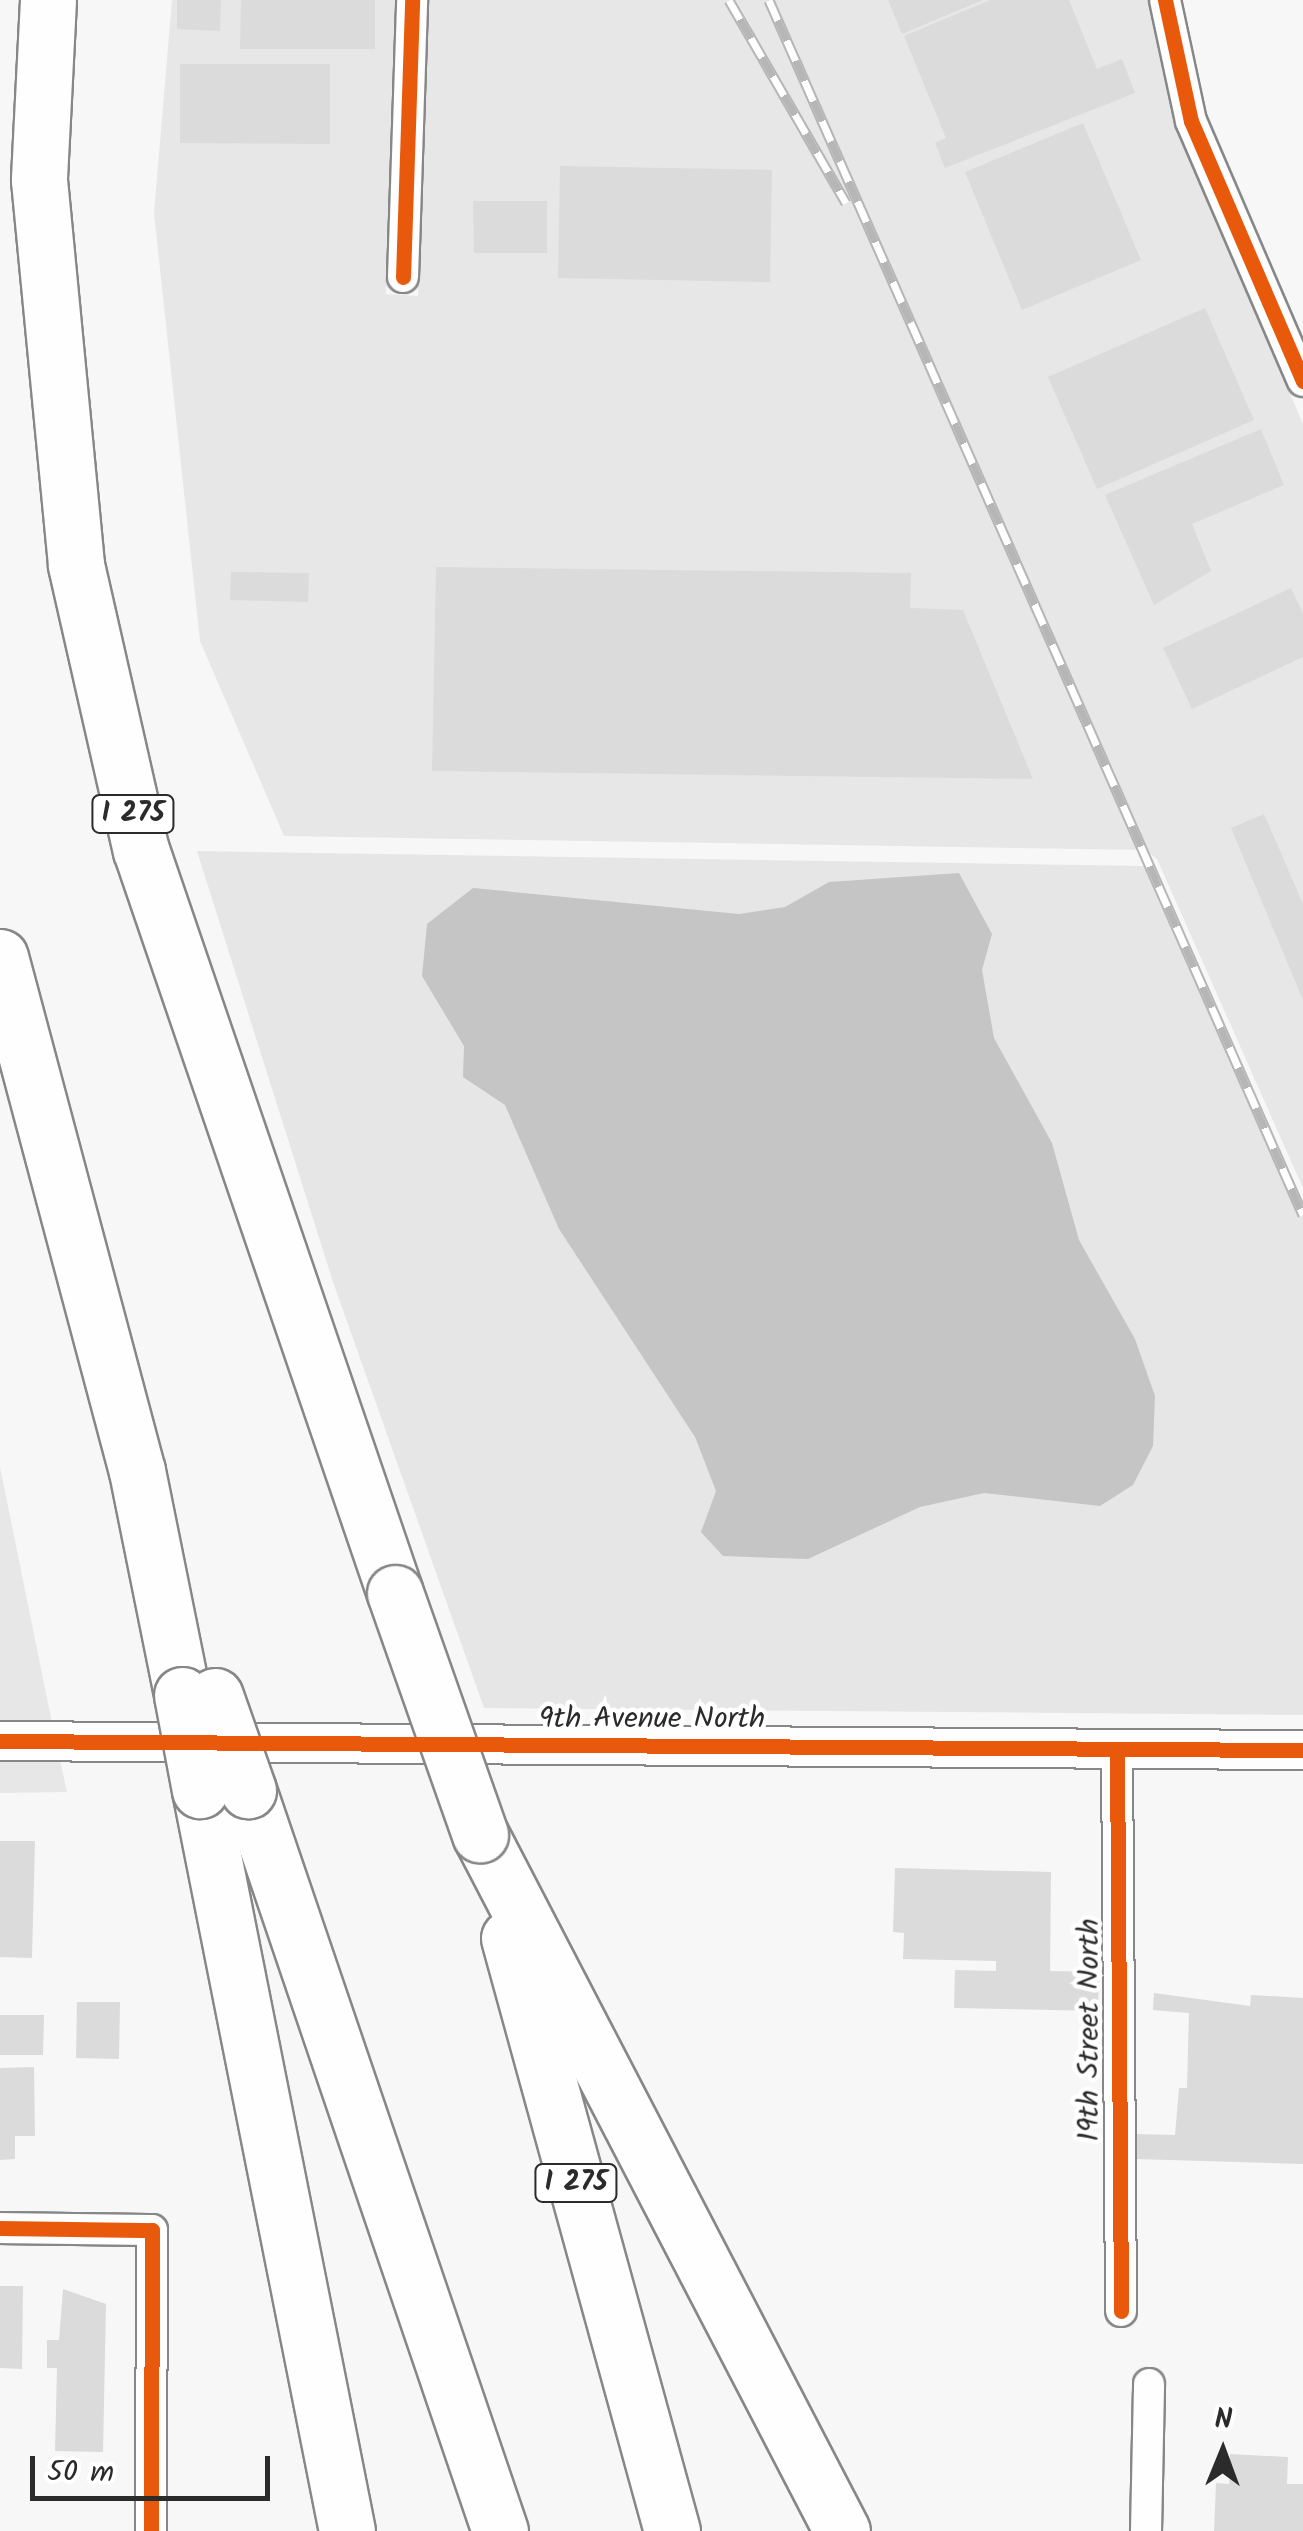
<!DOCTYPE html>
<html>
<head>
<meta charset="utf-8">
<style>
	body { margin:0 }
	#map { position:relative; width:1303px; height:2531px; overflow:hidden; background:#f7f7f7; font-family:Kalam,sans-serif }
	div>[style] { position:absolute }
	.built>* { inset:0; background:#e7e7e7 }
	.green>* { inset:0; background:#e6e6e6 }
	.water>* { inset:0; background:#c5c5c5 }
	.building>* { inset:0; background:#dbdbdb }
	.roads { filter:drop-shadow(2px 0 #878787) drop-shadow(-2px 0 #878787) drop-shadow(0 2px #878787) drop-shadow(0 -2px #878787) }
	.minor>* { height:30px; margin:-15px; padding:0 15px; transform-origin:15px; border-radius:15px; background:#fefefe }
	.tertiary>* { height:38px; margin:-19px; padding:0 19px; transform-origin:19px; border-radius:19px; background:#fefefe }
	.motorway>* { height:55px; margin:-27.5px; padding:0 27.5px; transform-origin:27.5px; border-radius:27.5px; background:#fefefe }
	.rail>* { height:11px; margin-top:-5.5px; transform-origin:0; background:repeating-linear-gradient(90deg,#fff 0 22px,#b6b6b6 0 44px); box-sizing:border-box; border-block:2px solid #b6b6b6 }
	.bridges { filter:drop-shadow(2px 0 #878787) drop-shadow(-2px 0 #878787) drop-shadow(0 2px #878787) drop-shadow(0 -2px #878787) }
	.motorway-bridge>* { height:55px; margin:-27.5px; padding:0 27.5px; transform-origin:27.5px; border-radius:27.5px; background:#fefefe }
	.cycleway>* { height:15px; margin:-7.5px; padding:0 7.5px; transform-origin:7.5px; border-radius:7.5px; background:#e8590c }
	span { translate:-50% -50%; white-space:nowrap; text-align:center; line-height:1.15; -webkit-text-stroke:9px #fff; paint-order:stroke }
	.shield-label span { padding:2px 8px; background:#fff; border:2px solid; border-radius:8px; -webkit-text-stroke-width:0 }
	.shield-label { font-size:28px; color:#2b2b2b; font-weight:700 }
	.street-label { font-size:30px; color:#2b2b2b }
	.north { position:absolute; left:1173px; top:2401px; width:100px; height:100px; -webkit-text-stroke:8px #fff; paint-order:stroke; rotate:1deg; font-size:28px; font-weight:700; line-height:40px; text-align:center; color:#2b2b2b }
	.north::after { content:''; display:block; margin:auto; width:35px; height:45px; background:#2b2b2b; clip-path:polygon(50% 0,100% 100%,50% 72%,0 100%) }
	.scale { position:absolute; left:30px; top:2456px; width:240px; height:45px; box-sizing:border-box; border:5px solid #2b2b2b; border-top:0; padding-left:12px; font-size:30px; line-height:35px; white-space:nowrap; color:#2b2b2b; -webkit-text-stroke:8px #fff; paint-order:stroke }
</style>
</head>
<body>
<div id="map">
	<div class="built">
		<i style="clip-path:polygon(172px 0,396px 0,386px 294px,418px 296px,429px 0,1149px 0,1176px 127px,1303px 424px,1303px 1188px,1157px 859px,1145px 850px,284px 836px,200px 641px,154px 213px)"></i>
		<i style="clip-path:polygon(0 1467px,52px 1723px,0 1722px)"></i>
		<i style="clip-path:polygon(0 1759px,60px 1760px,67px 1792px,0 1793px)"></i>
	</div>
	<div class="green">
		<i style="clip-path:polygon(197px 851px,1144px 866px,1303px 1215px,1303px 1715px,484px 1708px,333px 1282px)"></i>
	</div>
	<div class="water">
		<i style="clip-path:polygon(959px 873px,992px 934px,982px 970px,994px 1038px,1052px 1143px,1079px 1240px,1135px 1339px,1155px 1396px,1153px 1446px,1133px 1485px,1100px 1506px,984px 1493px,920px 1507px,808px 1559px,723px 1556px,701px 1532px,716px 1491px,695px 1437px,559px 1229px,505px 1105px,463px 1077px,464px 1046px,422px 976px,427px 924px,473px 888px,739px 914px,785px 907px,829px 882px)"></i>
	</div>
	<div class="building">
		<i style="clip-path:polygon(177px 0,221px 0,220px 31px,177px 29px)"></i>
		<i style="clip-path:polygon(241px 0,375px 0,375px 49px,240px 49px)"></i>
		<i style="clip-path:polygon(888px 0,983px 0,902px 34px)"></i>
		<i style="clip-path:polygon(990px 0,1069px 0,1097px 69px,1122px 59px,1135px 93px,945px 168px,935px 143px,946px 138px,904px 36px)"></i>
		<i style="clip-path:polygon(180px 64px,330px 64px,330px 144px,180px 143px)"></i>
		<i style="clip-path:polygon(1083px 123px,1141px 260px,1022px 310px,965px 172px)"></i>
		<i style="clip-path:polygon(560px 166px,772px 170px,770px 282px,558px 278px)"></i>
		<i style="clip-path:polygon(473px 201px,547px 201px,547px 253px,474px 253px)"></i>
		<i style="clip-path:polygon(1205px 308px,1254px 420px,1097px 489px,1048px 377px)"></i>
		<i style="clip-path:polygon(1261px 429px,1284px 485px,1192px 524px,1211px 571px,1154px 605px,1105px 495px)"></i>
		<i style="clip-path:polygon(436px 567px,911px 573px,910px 608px,963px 610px,1033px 779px,432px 771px)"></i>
		<i style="clip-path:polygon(231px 572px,309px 573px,308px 602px,230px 600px)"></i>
		<i style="clip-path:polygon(1291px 588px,1303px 613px,1303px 657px,1192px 709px,1163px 648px)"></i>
		<i style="clip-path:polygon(1264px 814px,1303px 904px,1303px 1000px,1231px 828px)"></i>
		<i style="clip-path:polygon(0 1841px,35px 1841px,32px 1958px,0 1957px)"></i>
		<i style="clip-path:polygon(895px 1868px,1051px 1872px,1050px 1971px,1099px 1972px,1098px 2011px,954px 2008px,955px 1970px,996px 1971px,996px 1961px,903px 1959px,904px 1933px,893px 1932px)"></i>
		<i style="clip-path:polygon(1154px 1993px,1250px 2006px,1251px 1995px,1303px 1998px,1303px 2164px,1135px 2159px,1137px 2134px,1175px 2135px,1179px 2088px,1187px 2088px,1189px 2013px,1153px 2010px)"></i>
		<i style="clip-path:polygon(77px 2002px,120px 2002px,119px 2059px,76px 2058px)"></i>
		<i style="clip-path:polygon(0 2015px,44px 2015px,43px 2055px,0 2055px)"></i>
		<i style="clip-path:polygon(34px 2067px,35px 2136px,15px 2136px,15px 2159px,0 2160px,0 2068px)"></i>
		<i style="clip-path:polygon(0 2286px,23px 2286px,22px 2369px,0 2368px)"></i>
		<i style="clip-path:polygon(63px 2289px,106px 2304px,103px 2452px,55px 2451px,57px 2368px,47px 2368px,47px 2340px,59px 2340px)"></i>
		<i style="clip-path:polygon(1230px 2454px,1288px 2457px,1287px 2484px,1303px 2484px,1303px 2531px,1214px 2531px,1216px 2483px,1229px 2484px)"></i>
	</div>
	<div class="roads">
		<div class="minor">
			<i style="left:1165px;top:0;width:124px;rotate:77.9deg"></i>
			<i style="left:1191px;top:121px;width:283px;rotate:66.7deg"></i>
			<i style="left:403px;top:277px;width:277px;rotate:-88.1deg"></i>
			<i style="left:1117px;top:1750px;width:561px;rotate:89.59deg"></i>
			<i style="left:0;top:2228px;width:152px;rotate:0.8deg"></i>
			<i style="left:152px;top:2230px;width:301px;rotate:90.2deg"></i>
			<i style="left:1146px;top:2531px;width:147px;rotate:-88.8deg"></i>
		</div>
		<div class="tertiary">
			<i style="left:0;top:1741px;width:1303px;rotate:0.4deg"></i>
		</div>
		<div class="motorway">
			<i style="left:48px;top:0;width:180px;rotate:92.9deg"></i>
			<i style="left:39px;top:180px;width:387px;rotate:84.5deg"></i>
			<i style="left:76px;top:565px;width:292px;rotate:77.2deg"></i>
			<i style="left:141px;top:850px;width:785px;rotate:71.13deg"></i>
			<i style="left:0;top:957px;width:532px;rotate:75.08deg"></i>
			<i style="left:137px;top:1471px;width:228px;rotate:78.6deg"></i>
			<i style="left:200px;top:1790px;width:755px;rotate:78.78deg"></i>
			<i style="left:248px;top:1790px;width:783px;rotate:71.22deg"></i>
			<i style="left:480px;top:1834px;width:785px;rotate:62.55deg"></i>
			<i style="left:509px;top:1938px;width:615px;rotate:74.63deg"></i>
		</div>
	</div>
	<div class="rail">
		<i style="left:729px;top:0;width:234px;rotate:60deg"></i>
		<i style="left:769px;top:0;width:1327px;rotate:66.27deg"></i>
	</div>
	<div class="bridges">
		<div class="motorway-bridge">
			<i style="left:395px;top:1593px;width:256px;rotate:70.6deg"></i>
			<i style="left:182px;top:1695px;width:97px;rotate:79.3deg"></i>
			<i style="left:215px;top:1696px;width:100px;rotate:70.7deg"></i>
		</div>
	</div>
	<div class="cycleway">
		<i style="left:1165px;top:0;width:124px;rotate:77.9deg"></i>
		<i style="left:1191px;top:121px;width:283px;rotate:66.7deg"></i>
		<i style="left:403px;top:277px;width:277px;rotate:-88.1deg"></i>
		<i style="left:0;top:1741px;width:1303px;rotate:0.4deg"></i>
		<i style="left:1117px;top:1750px;width:561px;rotate:89.59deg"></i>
		<i style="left:0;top:2228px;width:152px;rotate:0.8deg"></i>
		<i style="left:152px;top:2230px;width:301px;rotate:90.2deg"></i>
	</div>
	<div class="shield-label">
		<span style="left:133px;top:814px">I 275</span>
		<span style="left:576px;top:2183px">I 275</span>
	</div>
	<div class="street-label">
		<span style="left:652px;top:1719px">9th Avenue North</span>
		<span style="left:1090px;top:2030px;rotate:-90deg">19th Street North</span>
	</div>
	<div class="north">N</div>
	<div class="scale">50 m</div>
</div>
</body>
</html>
